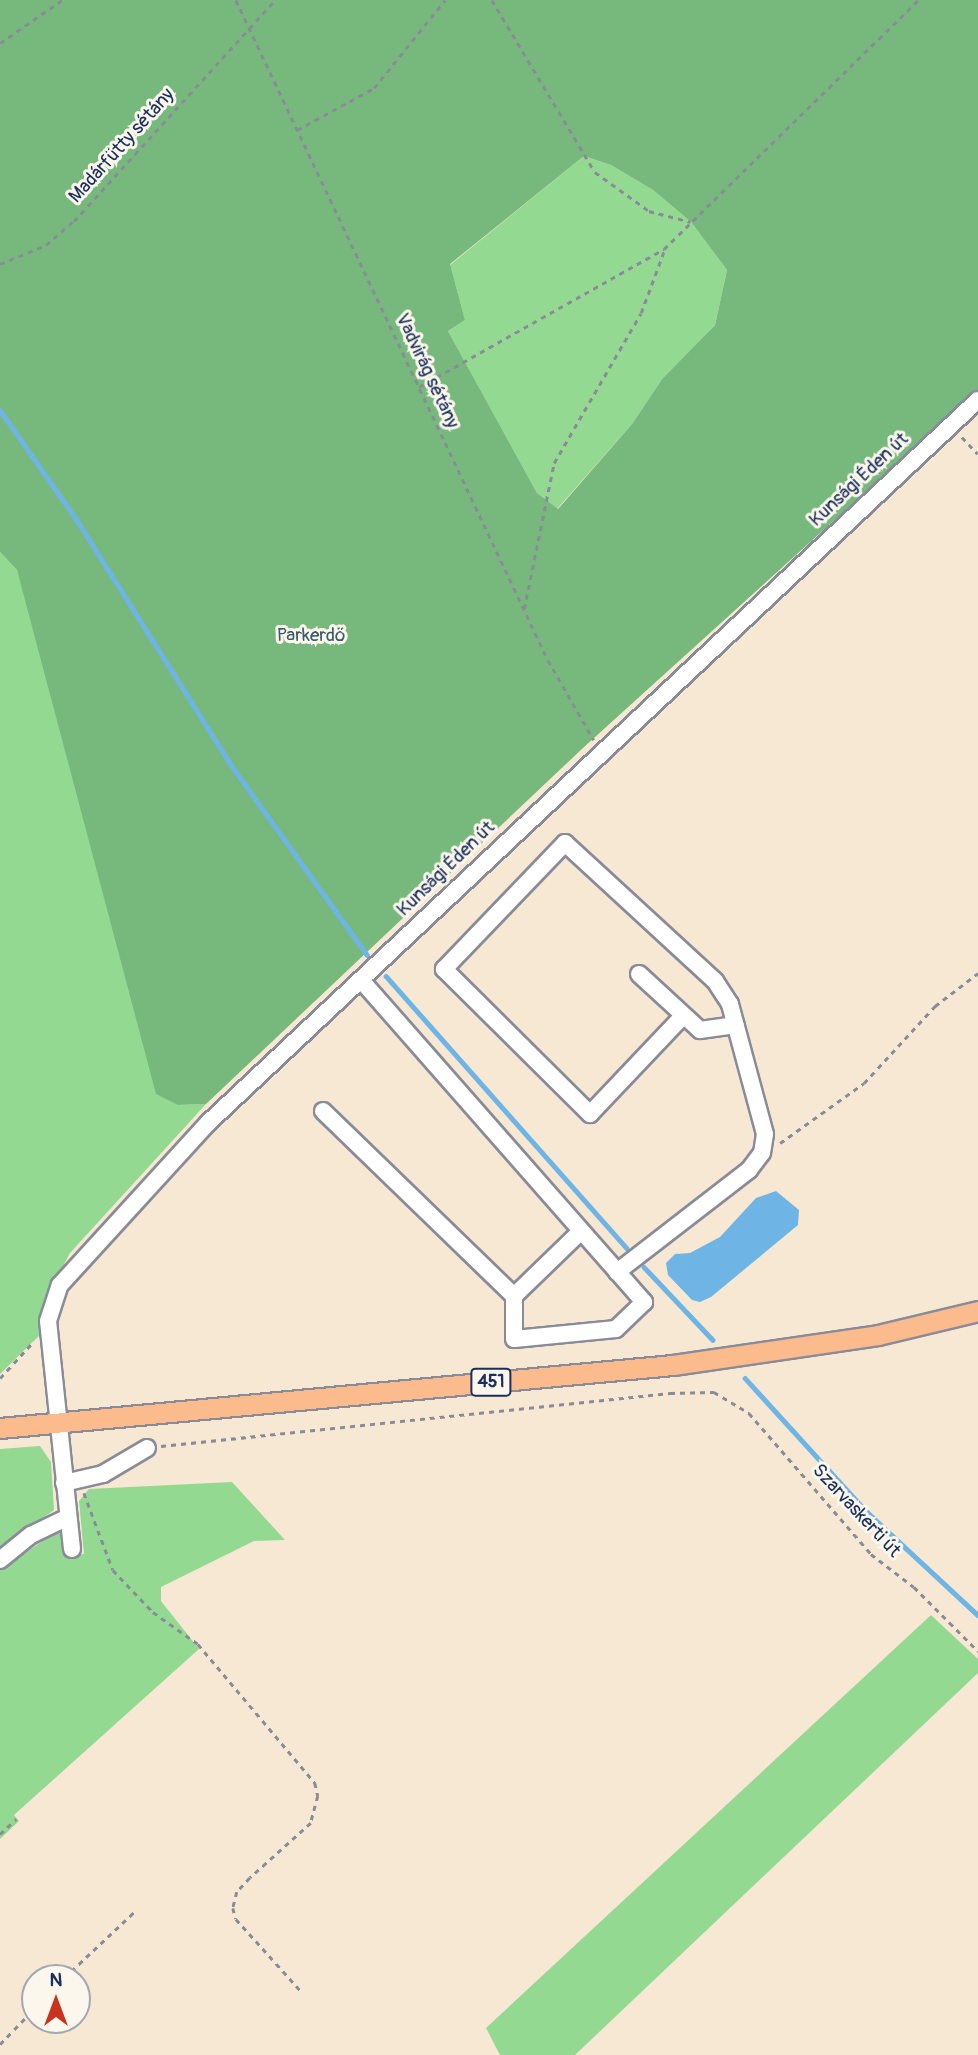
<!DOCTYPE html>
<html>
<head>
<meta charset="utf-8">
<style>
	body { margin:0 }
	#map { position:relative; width:978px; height:2055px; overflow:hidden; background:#f7e8d3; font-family:Pangolin,sans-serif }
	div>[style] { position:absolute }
	.green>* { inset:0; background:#94d992 }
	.forest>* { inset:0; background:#77b97c }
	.water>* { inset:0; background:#6eb4e5 }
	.stream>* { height:4.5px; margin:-2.25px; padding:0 2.25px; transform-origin:2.25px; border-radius:2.25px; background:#6eb4e5 }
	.path>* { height:2.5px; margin-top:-1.25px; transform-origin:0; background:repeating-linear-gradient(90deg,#898c98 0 5px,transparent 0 10px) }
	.roads { filter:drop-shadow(2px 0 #898c98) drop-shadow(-2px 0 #898c98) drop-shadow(0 2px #898c98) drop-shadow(0 -2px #898c98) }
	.minor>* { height:16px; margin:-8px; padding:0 8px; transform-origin:8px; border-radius:8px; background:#fff }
	.major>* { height:19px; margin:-9.5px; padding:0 9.5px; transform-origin:9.5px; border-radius:9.5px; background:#fbbb8d }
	span { translate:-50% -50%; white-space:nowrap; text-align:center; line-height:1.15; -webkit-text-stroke:6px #fbf7ec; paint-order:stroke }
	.shield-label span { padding:2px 5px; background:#fbf7ec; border:2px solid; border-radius:5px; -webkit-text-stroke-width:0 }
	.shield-label { font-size:18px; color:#1b2f5e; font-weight:700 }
	.street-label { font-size:19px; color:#1b2f5e }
	.park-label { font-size:19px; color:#395a6b }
	.north { position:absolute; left:21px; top:1964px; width:70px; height:70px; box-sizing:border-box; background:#fbf7ec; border:2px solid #a1a7b3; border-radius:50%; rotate:0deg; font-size:19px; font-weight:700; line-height:28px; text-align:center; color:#1b2f5e }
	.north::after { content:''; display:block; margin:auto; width:24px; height:32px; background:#c8321e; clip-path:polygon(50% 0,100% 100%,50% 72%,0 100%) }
</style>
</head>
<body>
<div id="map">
	<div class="green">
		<i style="clip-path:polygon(584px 156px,611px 165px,653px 190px,691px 222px,727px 270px,715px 325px,662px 379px,632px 424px,557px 509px,537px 493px,448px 331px,465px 320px,450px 265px)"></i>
		<i style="clip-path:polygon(0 552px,17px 570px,178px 1105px,206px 1104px,70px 1253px,45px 1301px,43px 1332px,0 1374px)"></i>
		<i style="clip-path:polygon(40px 1446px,51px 1462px,54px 1510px,0 1548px,0 1449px)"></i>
		<i style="clip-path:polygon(232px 1482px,285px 1540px,254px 1541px,161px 1587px,161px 1601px,199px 1649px,14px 1815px,19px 1821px,0 1839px,0 1570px,53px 1534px,61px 1533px,65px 1556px,84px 1554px,79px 1501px,89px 1489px)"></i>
		<i style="clip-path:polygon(931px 1615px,978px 1659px,978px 1673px,575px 2055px,500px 2055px,486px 2028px)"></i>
	</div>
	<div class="forest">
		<i style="clip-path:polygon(evenodd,0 0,978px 0,978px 390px,584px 747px,206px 1104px,178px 1105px,156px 1094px,17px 570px,0 552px,0 0,584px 156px,611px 165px,653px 190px,691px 222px,727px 270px,715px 325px,662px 379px,632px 424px,558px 509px,537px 493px,448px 331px,465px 320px,450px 264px,584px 156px)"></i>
	</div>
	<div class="water">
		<i style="clip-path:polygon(776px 1191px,799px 1210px,798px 1225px,711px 1297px,700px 1302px,692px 1300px,668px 1275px,666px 1263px,675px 1254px,690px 1253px,720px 1237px,756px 1198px)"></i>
	</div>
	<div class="stream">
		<i style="left:0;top:410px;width:131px;rotate:55deg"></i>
		<i style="left:75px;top:517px;width:289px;rotate:57.8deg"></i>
		<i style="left:229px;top:762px;width:237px;rotate:54.4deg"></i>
		<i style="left:386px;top:976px;width:363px;rotate:48.5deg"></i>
		<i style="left:644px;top:1267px;width:100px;rotate:46.6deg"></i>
		<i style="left:745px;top:1378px;width:181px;rotate:47.7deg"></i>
		<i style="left:867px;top:1512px;width:151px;rotate:42.9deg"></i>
	</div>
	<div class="path">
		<i style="left:236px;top:0;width:730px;rotate:64.7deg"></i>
		<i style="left:548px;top:660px;width:92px;rotate:60.1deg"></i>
		<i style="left:492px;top:0;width:200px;rotate:59.1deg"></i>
		<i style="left:595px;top:172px;width:67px;rotate:35.8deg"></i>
		<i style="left:649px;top:211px;width:43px;rotate:14.7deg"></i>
		<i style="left:0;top:43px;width:75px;rotate:-34.7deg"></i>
		<i style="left:297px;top:130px;width:88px;rotate:-28.6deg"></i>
		<i style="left:374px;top:88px;width:113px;rotate:-51.1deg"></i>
		<i style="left:0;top:264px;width:50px;rotate:-22.4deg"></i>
		<i style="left:46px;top:245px;width:37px;rotate:-41deg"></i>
		<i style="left:74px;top:221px;width:299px;rotate:-47.7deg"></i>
		<i style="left:419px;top:387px;width:281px;rotate:-29.4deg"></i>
		<i style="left:664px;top:249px;width:356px;rotate:-44.4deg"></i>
		<i style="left:962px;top:437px;width:23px;rotate:47deg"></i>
		<i style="left:524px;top:609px;width:149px;rotate:-78.4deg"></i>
		<i style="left:554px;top:463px;width:173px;rotate:-59.9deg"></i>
		<i style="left:641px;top:313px;width:66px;rotate:-69.6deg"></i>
		<i style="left:780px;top:1143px;width:103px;rotate:-35.5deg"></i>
		<i style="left:864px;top:1083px;width:105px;rotate:-47.3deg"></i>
		<i style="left:935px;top:1006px;width:54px;rotate:-37.5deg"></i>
		<i style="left:0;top:1378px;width:50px;rotate:-47.4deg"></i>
		<i style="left:161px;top:1446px;width:512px;rotate:-5.94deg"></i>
		<i style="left:670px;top:1393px;width:44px;rotate:-1.3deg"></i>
		<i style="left:714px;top:1392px;width:41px;rotate:31deg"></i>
		<i style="left:749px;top:1413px;width:186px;rotate:49.1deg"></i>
		<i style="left:871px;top:1554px;width:54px;rotate:37.5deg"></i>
		<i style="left:914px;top:1587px;width:91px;rotate:45deg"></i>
		<i style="left:84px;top:1493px;width:82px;rotate:69.4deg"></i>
		<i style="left:113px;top:1570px;width:58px;rotate:46.4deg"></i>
		<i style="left:153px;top:1612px;width:55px;rotate:35.4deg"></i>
		<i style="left:198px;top:1644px;width:182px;rotate:49.9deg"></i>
		<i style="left:315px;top:1783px;width:13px;rotate:77deg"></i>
		<i style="left:318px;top:1796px;width:28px;rotate:105deg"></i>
		<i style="left:311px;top:1823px;width:82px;rotate:138deg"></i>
		<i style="left:250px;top:1878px;width:19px;rotate:133deg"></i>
		<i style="left:237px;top:1892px;width:16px;rotate:104deg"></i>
		<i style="left:233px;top:1908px;width:11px;rotate:75deg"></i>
		<i style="left:236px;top:1919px;width:96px;rotate:48deg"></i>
		<i style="left:0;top:1834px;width:22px;rotate:-43deg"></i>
		<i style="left:64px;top:1978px;width:96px;rotate:-43.3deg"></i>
		<i style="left:0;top:2044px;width:50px;rotate:-45.8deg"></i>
	</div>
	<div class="roads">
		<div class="minor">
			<i style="left:639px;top:974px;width:83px;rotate:42.6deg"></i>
			<i style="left:700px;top:1030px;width:36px;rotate:-8deg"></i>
			<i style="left:361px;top:980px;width:429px;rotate:48.7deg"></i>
			<i style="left:644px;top:1302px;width:39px;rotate:136deg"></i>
			<i style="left:616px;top:1329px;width:102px;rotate:174.4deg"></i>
			<i style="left:514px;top:1339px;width:43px;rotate:-90deg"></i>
			<i style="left:514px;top:1296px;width:92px;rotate:-44.1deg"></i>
			<i style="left:323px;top:1111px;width:266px;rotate:44.1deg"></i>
			<i style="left:617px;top:1272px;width:167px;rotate:-37.7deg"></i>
			<i style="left:749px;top:1170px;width:21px;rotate:-53deg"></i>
			<i style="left:762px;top:1153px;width:19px;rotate:-81deg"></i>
			<i style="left:765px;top:1134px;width:135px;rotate:-105.1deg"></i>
			<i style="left:730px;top:1004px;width:27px;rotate:-123deg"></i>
			<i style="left:715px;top:981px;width:204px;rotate:-137.4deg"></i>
			<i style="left:565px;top:843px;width:175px;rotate:133.8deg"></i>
			<i style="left:444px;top:969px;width:206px;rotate:44.8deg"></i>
			<i style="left:590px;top:1114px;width:135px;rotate:-46.5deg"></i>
			<i style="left:64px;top:1483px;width:40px;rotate:-13deg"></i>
			<i style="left:103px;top:1474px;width:51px;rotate:-30.6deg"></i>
			<i style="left:72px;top:1549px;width:229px;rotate:-96deg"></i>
			<i style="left:48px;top:1321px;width:38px;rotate:-72deg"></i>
			<i style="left:60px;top:1285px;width:219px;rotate:-47.6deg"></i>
			<i style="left:208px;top:1123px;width:1056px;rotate:-43.2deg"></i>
			<i style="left:0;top:1560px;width:40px;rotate:-39deg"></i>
			<i style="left:31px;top:1535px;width:41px;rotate:-25.9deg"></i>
		</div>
		<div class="major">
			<i style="left:0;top:1428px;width:676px;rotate:-5.35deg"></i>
			<i style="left:673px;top:1365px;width:207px;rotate:-8.3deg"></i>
			<i style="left:878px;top:1335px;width:103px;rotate:-13.5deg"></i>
		</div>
	</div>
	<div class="shield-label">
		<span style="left:491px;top:1382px">451</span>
	</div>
	<div class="street-label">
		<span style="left:122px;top:146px;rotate:-48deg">Madárfütty sétány</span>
		<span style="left:427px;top:371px;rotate:65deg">Vadvirág sétány</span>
		<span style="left:859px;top:480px;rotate:-43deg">Kunsági Éden út</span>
		<span style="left:446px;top:869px;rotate:-44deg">Kunsági Éden út</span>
		<span style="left:856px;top:1511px;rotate:47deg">Szarvaskerti út</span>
	</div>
	<div class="park-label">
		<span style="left:311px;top:636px">Parkerdő</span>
	</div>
	<div class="north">N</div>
</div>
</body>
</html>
